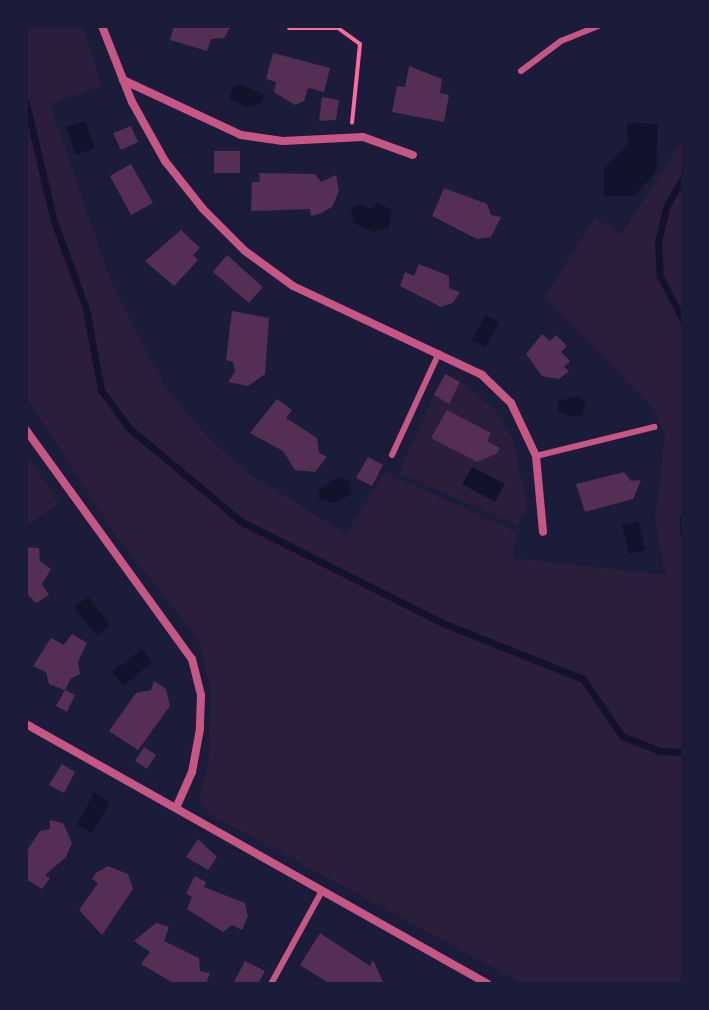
<!DOCTYPE html>
<html>
<head>
<meta charset="utf-8">
<style>
	body { margin:0 }
	#map { position:relative; width:709px; height:1010px; overflow:hidden; background:#1b1b3a; font-family:"Asap Condensed",sans-serif }
	div>[style] { position:absolute }
	.green>* { inset:0; background:#2a1e3b }
	.water>* { inset:0; background:#12122b }
	.stream>* { height:7px; margin:-3.5px; padding:0 3.5px; transform-origin:3.5px; border-radius:3.5px; background:#12122b }
	.building>* { inset:0; background:#542f53 }
	.path>* { height:4px; margin:-2px; padding:0 2px; transform-origin:2px; border-radius:2px; background:#ff6b9d }
	.service>* { height:6px; margin:-3px; padding:0 3px; transform-origin:3px; border-radius:3px; background:#c65784 }
	.minor>* { height:8px; margin:-4px; padding:0 4px; transform-origin:4px; border-radius:4px; background:#c65784 }
	span { translate:-50% -50%; white-space:nowrap; text-align:center; line-height:1.15; -webkit-text-stroke:6px #1b1b3a; paint-order:stroke }
	.frame { position:absolute; inset:0; border:28px solid #1b1b3a; pointer-events:none }
</style>
</head>
<body>
<div id="map">
	<div class="green">
		<i style="clip-path:polygon(26px 26px,83px 26px,102px 86px,50px 104px,111px 281px,166px 389px,213px 442px,251px 475px,346px 534px,385px 473px,517px 532px,513px 558px,665px 575px,655px 521px,665px 434px,652px 406px,545px 297px,595px 217px,621px 235px,683px 139px,683px 984px,524px 984px,208px 813px,199px 799px,208px 762px,211px 693px,198px 639px,115px 534px,26px 397px)"></i>
		<i style="clip-path:polygon(460px 382px,495px 409px,512px 437px,528px 506px,517px 525px,399px 473px,434px 395px,449px 404px)"></i>
		<i style="clip-path:polygon(26px 454px,59px 503px,26px 526px)"></i>
	</div>
	<div class="water">
		<i style="clip-path:polygon(240px 84px,264px 95px,261px 104px,246px 107px,229px 99px,233px 87px)"></i>
		<i style="clip-path:polygon(85px 121px,95px 148px,76px 155px,66px 127px)"></i>
		<i style="clip-path:polygon(627px 123px,658px 124px,656px 172px,634px 196px,604px 196px,604px 169px,628px 144px)"></i>
		<i style="clip-path:polygon(378px 203px,392px 210px,389px 228px,373px 232px,354px 223px,351px 208px,361px 204px,370px 209px)"></i>
		<i style="clip-path:polygon(485px 315px,499px 322px,486px 347px,472px 340px)"></i>
		<i style="clip-path:polygon(577px 396px,586px 402px,582px 415px,569px 416px,557px 410px,559px 401px)"></i>
		<i style="clip-path:polygon(472px 467px,505px 484px,495px 502px,462px 484px)"></i>
		<i style="clip-path:polygon(339px 476px,350px 482px,351px 494px,335px 503px,319px 499px,319px 490px)"></i>
		<i style="clip-path:polygon(638px 521px,645px 550px,629px 554px,622px 525px)"></i>
		<i style="clip-path:polygon(88px 597px,110px 625px,97px 636px,74px 607px)"></i>
		<i style="clip-path:polygon(142px 649px,152px 663px,123px 686px,112px 672px)"></i>
		<i style="clip-path:polygon(94px 793px,110px 802px,92px 833px,77px 825px)"></i>
	</div>
	<div class="stream">
		<i style="left:26px;top:103px;width:121px;rotate:76.7deg"></i>
		<i style="left:54px;top:221px;width:94px;rotate:70deg"></i>
		<i style="left:86px;top:309px;width:82px;rotate:79.5deg"></i>
		<i style="left:101px;top:390px;width:47px;rotate:53.6deg"></i>
		<i style="left:129px;top:428px;width:147px;rotate:39.8deg"></i>
		<i style="left:242px;top:522px;width:227px;rotate:26.7deg"></i>
		<i style="left:445px;top:624px;width:149px;rotate:21.7deg"></i>
		<i style="left:583px;top:679px;width:69px;rotate:55.6deg"></i>
		<i style="left:622px;top:736px;width:41px;rotate:21.5deg"></i>
		<i style="left:660px;top:751px;width:23px;rotate:2deg"></i>
		<i style="left:683px;top:177px;width:35px;rotate:119deg"></i>
		<i style="left:666px;top:208px;width:36px;rotate:103deg"></i>
		<i style="left:658px;top:243px;width:33px;rotate:87deg"></i>
		<i style="left:660px;top:276px;width:50px;rotate:62.4deg"></i>
		<i style="left:683px;top:518px;width:15px;rotate:90deg"></i>
	</div>
	<div class="building">
		<i style="clip-path:polygon(174px 26px,231px 26px,224px 38px,211px 39px,207px 51px,170px 40px)"></i>
		<i style="clip-path:polygon(273px 53px,330px 68px,324px 92px,308px 88px,304px 101px,295px 105px,274px 92px,276px 82px,266px 79px)"></i>
		<i style="clip-path:polygon(409px 66px,442px 79px,440px 93px,449px 95px,444px 122px,392px 112px,397px 86px,405px 87px)"></i>
		<i style="clip-path:polygon(322px 97px,339px 100px,336px 120px,319px 121px)"></i>
		<i style="clip-path:polygon(131px 126px,138px 142px,121px 150px,113px 133px)"></i>
		<i style="clip-path:polygon(214px 151px,240px 151px,240px 173px,214px 173px)"></i>
		<i style="clip-path:polygon(131px 164px,153px 203px,131px 215px,110px 176px)"></i>
		<i style="clip-path:polygon(259px 173px,315px 174px,321px 182px,336px 175px,339px 191px,332px 207px,319px 214px,311px 216px,310px 209px,251px 211px,252px 182px,260px 182px)"></i>
		<i style="clip-path:polygon(444px 188px,487px 204px,491px 215px,501px 217px,491px 237px,477px 239px,432px 216px)"></i>
		<i style="clip-path:polygon(181px 230px,200px 248px,193px 255px,198px 260px,174px 286px,145px 261px)"></i>
		<i style="clip-path:polygon(227px 255px,263px 287px,249px 303px,213px 272px)"></i>
		<i style="clip-path:polygon(419px 264px,449px 276px,449px 288px,460px 292px,453px 303px,441px 307px,400px 286px,405px 272px,414px 276px)"></i>
		<i style="clip-path:polygon(232px 311px,269px 318px,265px 374px,248px 386px,228px 382px,235px 372px,233px 362px,226px 360px)"></i>
		<i style="clip-path:polygon(542px 334px,550px 341px,556px 335px,567px 346px,561px 352px,570px 361px,564px 367px,569px 371px,559px 379px,542px 376px,526px 354px)"></i>
		<i style="clip-path:polygon(445px 374px,460px 382px,449px 404px,434px 395px)"></i>
		<i style="clip-path:polygon(277px 399px,292px 410px,286px 418px,317px 438px,319px 453px,327px 457px,315px 472px,295px 470px,283px 451px,250px 433px)"></i>
		<i style="clip-path:polygon(447px 410px,491px 433px,487px 441px,500px 448px,496px 454px,477px 462px,431px 438px)"></i>
		<i style="clip-path:polygon(368px 457px,383px 465px,372px 486px,356px 478px)"></i>
		<i style="clip-path:polygon(624px 472px,631px 481px,641px 480px,633px 499px,585px 512px,576px 484px)"></i>
		<i style="clip-path:polygon(26px 547px,39px 548px,40px 561px,51px 569px,42px 584px,49px 595px,36px 603px,26px 593px)"></i>
		<i style="clip-path:polygon(72px 634px,87px 643px,78px 662px,80px 674px,71px 678px,65px 690px,49px 684px,46px 672px,33px 666px,51px 638px,64px 645px)"></i>
		<i style="clip-path:polygon(154px 681px,166px 689px,170px 706px,138px 750px,109px 731px,136px 693px,151px 690px)"></i>
		<i style="clip-path:polygon(65px 690px,75px 695px,67px 712px,56px 706px)"></i>
		<i style="clip-path:polygon(144px 747px,156px 755px,147px 769px,135px 761px)"></i>
		<i style="clip-path:polygon(62px 764px,75px 772px,64px 793px,49px 785px)"></i>
		<i style="clip-path:polygon(50px 820px,63px 823px,72px 843px,66px 857px,45px 875px,50px 878px,42px 889px,26px 879px,26px 852px,40px 831px,50px 829px)"></i>
		<i style="clip-path:polygon(198px 839px,217px 857px,208px 870px,186px 857px)"></i>
		<i style="clip-path:polygon(108px 866px,128px 874px,133px 889px,102px 935px,79px 910px,98px 883px,92px 879px,96px 873px)"></i>
		<i style="clip-path:polygon(195px 876px,206px 882px,204px 887px,245px 903px,248px 916px,242px 930px,232px 925px,223px 932px,187px 909px,192px 897px,186px 893px)"></i>
		<i style="clip-path:polygon(156px 923px,169px 927px,164px 941px,199px 958px,200px 971px,210px 973px,206px 984px,175px 984px,141px 964px,150px 952px,134px 941px)"></i>
		<i style="clip-path:polygon(320px 933px,370px 966px,373px 960px,384px 984px,330px 984px,300px 965px)"></i>
		<i style="clip-path:polygon(245px 961px,265px 971px,258px 984px,234px 982px)"></i>
	</div>
	<div class="path">
		<i style="left:289px;top:28px;width:49px"></i>
		<i style="left:338px;top:28px;width:27px;rotate:36deg"></i>
		<i style="left:360px;top:44px;width:79px;rotate:95.8deg"></i>
	</div>
	<div class="service">
		<i style="left:521px;top:71px;width:50px;rotate:-36.9deg"></i>
		<i style="left:561px;top:41px;width:40px;rotate:-22deg"></i>
		<i style="left:392px;top:455px;width:112px;rotate:-65.3deg"></i>
		<i style="left:536px;top:456px;width:122px;rotate:-13.8deg"></i>
		<i style="left:271px;top:984px;width:106px;rotate:-61.3deg"></i>
	</div>
	<div class="minor">
		<i style="left:102px;top:26px;width:82px;rotate:68.5deg"></i>
		<i style="left:132px;top:102px;width:68px;rotate:60.8deg"></i>
		<i style="left:165px;top:161px;width:61px;rotate:51.6deg"></i>
		<i style="left:203px;top:209px;width:59px;rotate:45deg"></i>
		<i style="left:245px;top:251px;width:59px;rotate:36.1deg"></i>
		<i style="left:293px;top:286px;width:209px;rotate:25.2deg"></i>
		<i style="left:482px;top:375px;width:40px;rotate:44deg"></i>
		<i style="left:511px;top:403px;width:59px;rotate:64.7deg"></i>
		<i style="left:536px;top:456px;width:76px;rotate:84.7deg"></i>
		<i style="left:123px;top:80px;width:130px;rotate:25deg"></i>
		<i style="left:241px;top:135px;width:42px;rotate:8.1deg"></i>
		<i style="left:283px;top:141px;width:80px;rotate:-2.9deg"></i>
		<i style="left:363px;top:137px;width:53px;rotate:19.8deg"></i>
		<i style="left:26px;top:430px;width:283px;rotate:54.1deg"></i>
		<i style="left:192px;top:659px;width:37px;rotate:76deg"></i>
		<i style="left:201px;top:695px;width:34px;rotate:92deg"></i>
		<i style="left:200px;top:729px;width:44px;rotate:100.5deg"></i>
		<i style="left:192px;top:772px;width:39px;rotate:114deg"></i>
		<i style="left:26px;top:724px;width:530px;rotate:29.37deg"></i>
	</div>
	<div class="frame"></div>
</div>
</body>
</html>
